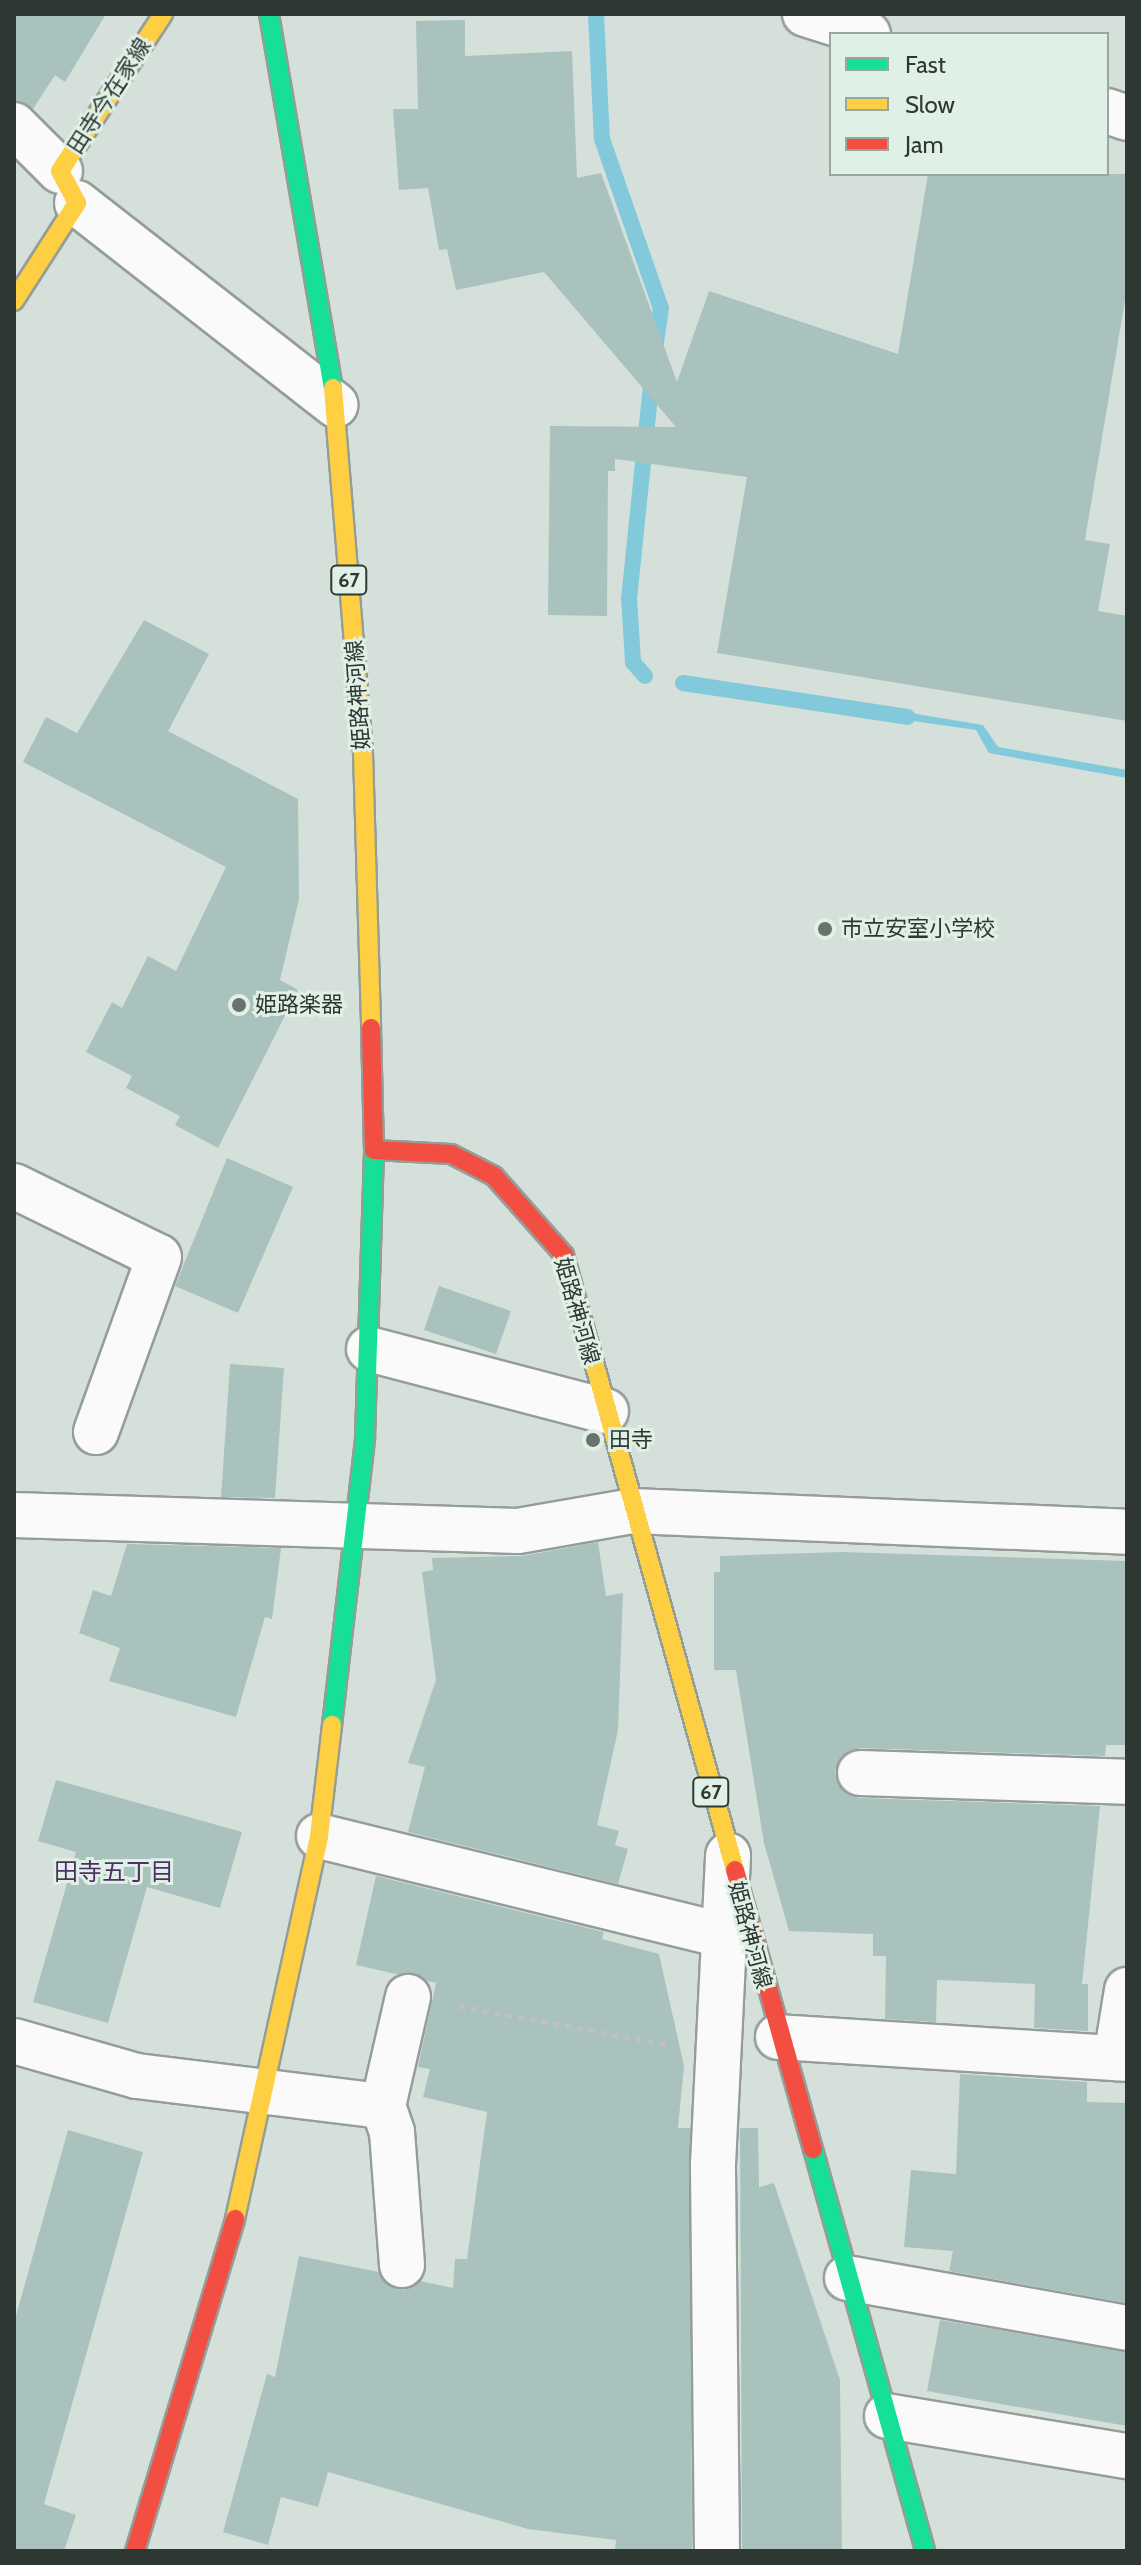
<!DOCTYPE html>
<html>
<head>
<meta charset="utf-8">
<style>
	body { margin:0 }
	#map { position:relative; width:1141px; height:2565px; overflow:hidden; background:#d5e0da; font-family:Cabin,"Noto Sans JP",sans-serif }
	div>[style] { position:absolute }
	.water>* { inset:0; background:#82cadb }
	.stream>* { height:16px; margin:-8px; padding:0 8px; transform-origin:8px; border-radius:8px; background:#82cadb }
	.building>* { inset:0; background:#a9c2be }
	.path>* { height:5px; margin-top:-2.5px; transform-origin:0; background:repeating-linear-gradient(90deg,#bec1bf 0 6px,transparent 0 12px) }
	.roads { filter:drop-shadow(2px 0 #959d99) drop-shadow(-2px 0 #959d99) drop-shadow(0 2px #959d99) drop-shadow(0 -2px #959d99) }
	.street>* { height:44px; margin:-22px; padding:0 22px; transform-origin:22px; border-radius:22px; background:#f9faf9 }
	.fast>* { height:18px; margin:-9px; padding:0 9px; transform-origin:9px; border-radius:9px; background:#16e098 }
	.slow>* { height:18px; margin:-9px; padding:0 9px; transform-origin:9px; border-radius:9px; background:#ffcf43 }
	.jam>* { height:18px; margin:-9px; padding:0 9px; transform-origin:9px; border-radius:9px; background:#f24e42 }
	.dots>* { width:22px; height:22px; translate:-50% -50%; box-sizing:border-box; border:4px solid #dff1e6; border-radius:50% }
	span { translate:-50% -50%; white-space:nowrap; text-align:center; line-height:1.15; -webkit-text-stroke:6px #dff1e6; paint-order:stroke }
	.shield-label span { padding:2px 6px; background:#dff1e6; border:2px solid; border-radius:6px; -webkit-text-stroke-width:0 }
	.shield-label { font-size:20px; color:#2f3732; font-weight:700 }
	.street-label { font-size:22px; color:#2f3732 }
	.poi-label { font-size:22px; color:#2f3732 }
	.left { translate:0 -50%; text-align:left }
	.neighbourhood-label { font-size:24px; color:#4f2e66 }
	.frame { position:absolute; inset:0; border:16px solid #2f3732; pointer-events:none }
	.legend { position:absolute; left:829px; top:32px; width:280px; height:144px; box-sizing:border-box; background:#dff1e6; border:2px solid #99a79e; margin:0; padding:10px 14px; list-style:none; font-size:24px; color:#2f3732 }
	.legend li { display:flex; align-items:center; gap:16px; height:40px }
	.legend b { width:40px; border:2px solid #99a79e }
</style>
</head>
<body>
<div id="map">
	<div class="water">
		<i style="clip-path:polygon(887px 709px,983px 725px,998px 747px,1127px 770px,1127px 778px,989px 753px,976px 730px,885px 717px)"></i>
	</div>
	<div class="stream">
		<i style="left:596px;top:14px;width:125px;rotate:87.3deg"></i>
		<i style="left:602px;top:139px;width:179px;rotate:70.8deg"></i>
		<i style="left:661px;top:308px;width:41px;rotate:98.3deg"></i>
		<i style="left:645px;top:676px;width:18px;rotate:-131deg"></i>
		<i style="left:633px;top:662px;width:63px;rotate:-93.6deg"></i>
		<i style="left:629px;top:599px;width:224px;rotate:-84.1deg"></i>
		<i style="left:683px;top:683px;width:227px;rotate:8.6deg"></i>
	</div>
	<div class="building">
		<i style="clip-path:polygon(14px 14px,106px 14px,65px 82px,55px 75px,33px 109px,14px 101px)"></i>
		<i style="clip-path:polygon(465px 20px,465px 56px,572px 51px,577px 178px,601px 173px,677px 382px,709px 291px,898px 354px,928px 174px,1127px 174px,1127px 288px,1085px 540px,1110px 544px,1098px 611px,1127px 616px,1127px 721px,717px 653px,747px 477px,615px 459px,615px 471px,608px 471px,607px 616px,548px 615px,550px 426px,676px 427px,544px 272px,456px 290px,447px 249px,439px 250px,428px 188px,399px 190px,393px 109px,418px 109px,416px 21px)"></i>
		<i style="clip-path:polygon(144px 620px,209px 654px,168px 731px,298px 799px,299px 899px,280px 980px,298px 990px,218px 1148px,175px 1125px,180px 1116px,126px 1088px,132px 1076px,86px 1052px,112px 1002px,122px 1008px,148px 956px,176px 971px,226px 867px,23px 762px,46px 717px,77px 733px)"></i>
		<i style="clip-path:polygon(227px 1158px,293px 1187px,238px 1313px,175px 1286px)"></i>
		<i style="clip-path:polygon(439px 1286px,511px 1311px,496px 1354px,424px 1330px)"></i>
		<i style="clip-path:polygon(230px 1364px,284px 1368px,275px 1498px,221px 1497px)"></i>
		<i style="clip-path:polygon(598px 1542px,606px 1596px,623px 1593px,618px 1730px,597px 1825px,619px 1831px,615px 1845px,628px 1849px,618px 1884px,408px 1832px,425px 1767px,408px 1763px,436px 1680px,422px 1572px,433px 1570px,432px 1558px,522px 1556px)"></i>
		<i style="clip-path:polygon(127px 1544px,281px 1548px,272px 1619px,265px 1617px,236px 1717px,109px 1681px,120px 1648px,79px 1633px,93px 1590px,111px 1596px)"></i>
		<i style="clip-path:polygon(842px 1552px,1127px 1561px,1127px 1745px,1106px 1745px,1105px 1756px,861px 1748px,848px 1751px,835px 1771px,838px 1785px,859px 1798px,1100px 1806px,1082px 1984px,1088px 1984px,1088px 2031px,1034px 2028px,1035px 1984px,937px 1980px,936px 2022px,885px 2019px,886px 1956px,873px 1956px,873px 1934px,789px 1931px,764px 1843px,736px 1670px,714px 1670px,714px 1572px,720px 1572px,720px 1556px)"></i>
		<i style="clip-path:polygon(56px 1780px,242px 1832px,220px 1908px,147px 1887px,108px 2023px,33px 2002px,76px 1852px,38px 1841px)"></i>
		<i style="clip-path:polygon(376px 1876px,604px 1932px,602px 1939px,659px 1954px,684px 2066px,678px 2128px,690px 2128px,692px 2551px,615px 2551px,616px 2540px,528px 2529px,328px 2472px,318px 2507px,281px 2497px,268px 2545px,223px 2532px,267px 2374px,275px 2377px,299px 2256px,379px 2272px,403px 2290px,420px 2281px,453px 2288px,455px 2259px,467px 2259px,487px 2112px,423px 2097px,430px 2069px,418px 2067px,436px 1983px,356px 1965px)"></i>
		<i style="clip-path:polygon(960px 2074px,1087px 2082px,1087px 2102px,1127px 2103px,1127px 2303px,949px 2271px,953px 2251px,904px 2247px,911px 2170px,956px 2174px)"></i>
		<i style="clip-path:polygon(740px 2128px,758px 2128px,759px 2187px,774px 2183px,840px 2380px,842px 2551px,742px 2551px)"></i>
		<i style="clip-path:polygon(68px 2130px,143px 2152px,44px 2504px,76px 2515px,64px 2551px,14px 2551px,14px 2323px)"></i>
		<i style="clip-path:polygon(940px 2320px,1127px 2352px,1127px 2426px,927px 2391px)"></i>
	</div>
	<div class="path">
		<i style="left:459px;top:2006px;width:214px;rotate:10.5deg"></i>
	</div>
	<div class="roads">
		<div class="street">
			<i style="left:805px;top:14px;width:66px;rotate:17.6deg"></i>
			<i style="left:1107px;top:111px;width:21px;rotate:19deg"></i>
			<i style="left:14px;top:125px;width:65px;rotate:45deg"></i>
			<i style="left:77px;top:203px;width:328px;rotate:38deg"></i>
			<i style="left:14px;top:1186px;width:161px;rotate:26.1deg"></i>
			<i style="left:159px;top:1257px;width:186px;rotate:109.8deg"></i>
			<i style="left:369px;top:1349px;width:245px;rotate:14.7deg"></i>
			<i style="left:14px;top:1515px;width:504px;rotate:1.82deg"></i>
			<i style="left:518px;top:1531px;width:117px;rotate:-9.9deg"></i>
			<i style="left:633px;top:1511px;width:494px;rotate:2.4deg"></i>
			<i style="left:860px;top:1773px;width:267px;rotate:1.9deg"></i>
			<i style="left:319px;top:1836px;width:414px;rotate:13.8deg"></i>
			<i style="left:778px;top:2037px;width:350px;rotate:3.6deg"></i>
			<i style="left:14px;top:2041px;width:128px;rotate:15.9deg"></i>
			<i style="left:137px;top:2076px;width:248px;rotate:7deg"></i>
			<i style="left:1116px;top:2058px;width:69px;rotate:-80.8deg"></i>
			<i style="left:402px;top:2265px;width:133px;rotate:-94.3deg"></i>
			<i style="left:392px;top:2132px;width:28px;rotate:-109deg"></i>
			<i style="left:383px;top:2106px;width:112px;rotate:-77.1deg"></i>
			<i style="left:847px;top:2278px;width:284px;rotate:10.1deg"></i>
			<i style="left:887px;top:2416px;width:243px;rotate:9.5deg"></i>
			<i style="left:717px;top:2551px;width:387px;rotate:-90.6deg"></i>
			<i style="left:713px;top:2164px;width:309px;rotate:-87.2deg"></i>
		</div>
		<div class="fast">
			<i style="left:269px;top:14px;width:379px;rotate:80.3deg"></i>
			<i style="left:332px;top:1725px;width:289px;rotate:-83.4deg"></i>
			<i style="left:365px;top:1438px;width:288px;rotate:-88.2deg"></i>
			<i style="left:813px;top:2149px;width:417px;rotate:74.4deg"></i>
		</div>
		<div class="slow">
			<i style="left:14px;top:301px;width:117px;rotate:-57.3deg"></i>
			<i style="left:77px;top:203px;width:36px;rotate:-118deg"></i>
			<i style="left:60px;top:171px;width:188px;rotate:-56.7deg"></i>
			<i style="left:333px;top:388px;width:366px;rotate:85.3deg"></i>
			<i style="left:363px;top:753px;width:275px;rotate:88.3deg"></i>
			<i style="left:585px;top:1330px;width:560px;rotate:74.48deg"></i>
			<i style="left:235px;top:2219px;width:392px;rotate:-77.6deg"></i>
			<i style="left:319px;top:1836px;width:112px;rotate:-83.3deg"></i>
		</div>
		<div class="jam">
			<i style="left:371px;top:1028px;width:122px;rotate:88.6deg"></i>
			<i style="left:374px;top:1150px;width:77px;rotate:3deg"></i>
			<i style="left:451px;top:1154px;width:48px;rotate:27.1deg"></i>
			<i style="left:494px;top:1176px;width:106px;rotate:48.5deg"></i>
			<i style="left:564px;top:1255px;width:78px;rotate:74.4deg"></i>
			<i style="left:735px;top:1870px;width:290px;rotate:74.4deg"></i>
			<i style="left:135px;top:2551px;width:347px;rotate:-73.2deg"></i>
		</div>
	</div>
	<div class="dots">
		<i style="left:825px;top:929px;background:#69726d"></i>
		<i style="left:239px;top:1005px;background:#69726d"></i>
		<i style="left:593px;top:1440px;background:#69726d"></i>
	</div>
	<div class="shield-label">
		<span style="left:349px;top:580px">67</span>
		<span style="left:711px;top:1792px">67</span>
	</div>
	<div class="street-label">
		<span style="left:109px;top:96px;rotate:-57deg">田寺今在家線</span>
		<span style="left:358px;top:695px;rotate:-94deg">姫路神河線</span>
		<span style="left:577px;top:1311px;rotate:74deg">姫路神河線</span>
		<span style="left:750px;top:1935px;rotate:75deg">姫路神河線</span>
	</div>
	<div class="poi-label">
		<span class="left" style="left:841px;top:929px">市立安室小学校</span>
		<span class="left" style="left:255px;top:1005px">姫路楽器</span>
		<span class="left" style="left:609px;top:1440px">田寺</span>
	</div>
	<div class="neighbourhood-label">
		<span style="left:114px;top:1872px">田寺五丁目</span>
	</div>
	<div class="frame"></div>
	<ul class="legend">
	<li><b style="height:10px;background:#16e098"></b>Fast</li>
	<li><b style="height:10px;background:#ffcf43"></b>Slow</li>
	<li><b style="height:10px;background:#f24e42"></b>Jam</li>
	</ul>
</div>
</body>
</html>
